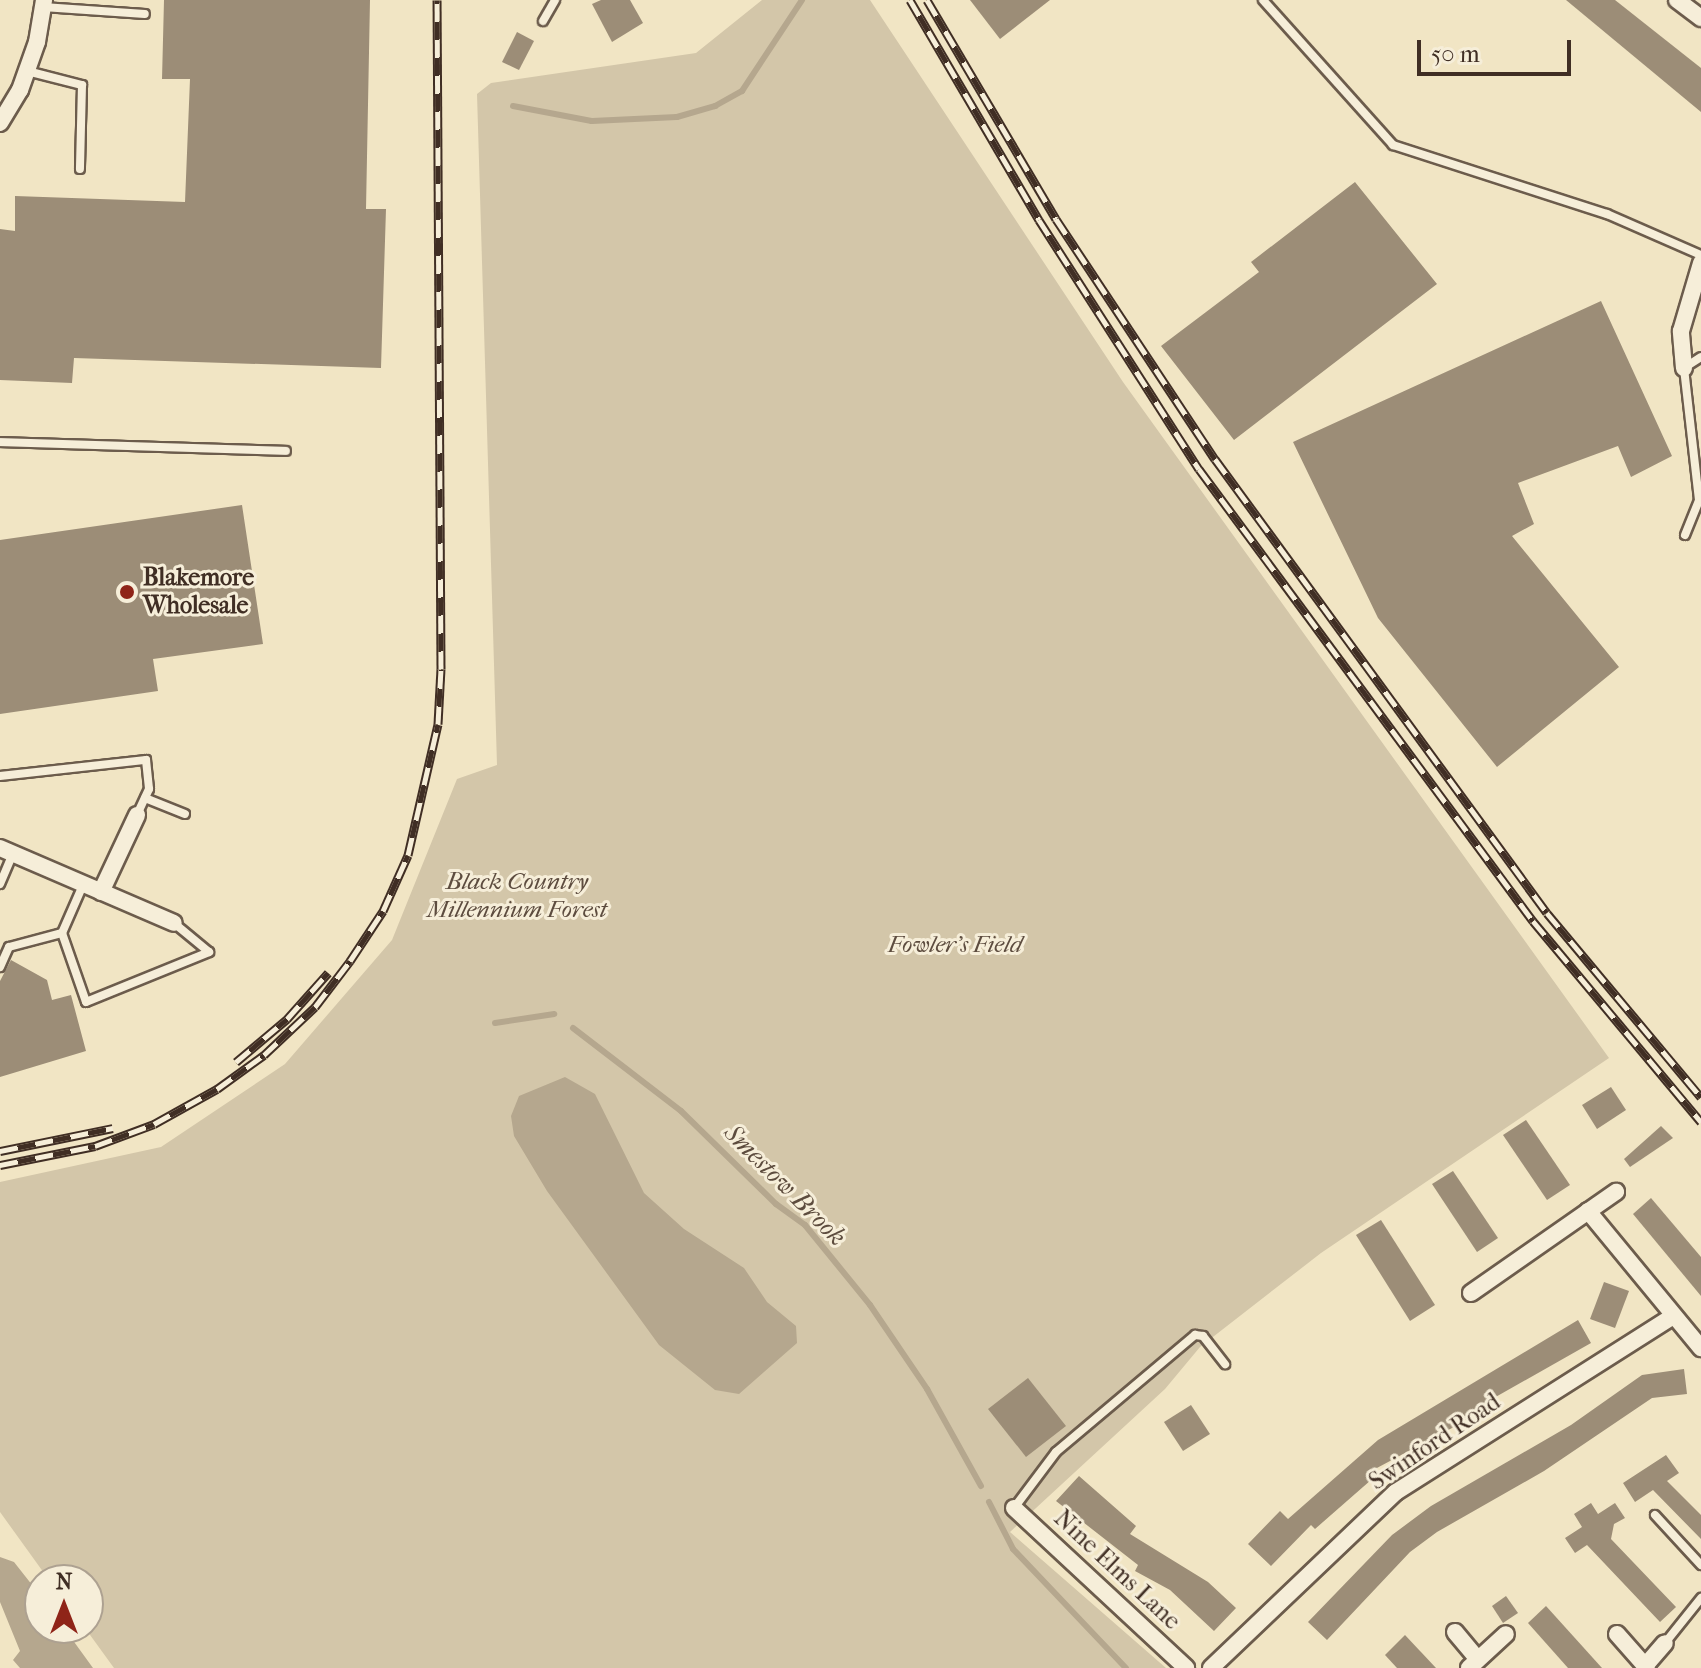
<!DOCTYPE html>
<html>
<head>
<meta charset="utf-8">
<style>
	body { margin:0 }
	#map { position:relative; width:1701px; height:1668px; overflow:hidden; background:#f1e5c4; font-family:"IM FELL French Canon",serif }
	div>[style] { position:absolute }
	.green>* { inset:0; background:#d3c6a9 }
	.water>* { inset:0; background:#b5a78e }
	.stream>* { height:6px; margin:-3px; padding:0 3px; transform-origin:3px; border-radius:3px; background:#b5a78e }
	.building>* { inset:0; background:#9c8d77 }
	.roads { filter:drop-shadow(2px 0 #6c5c4c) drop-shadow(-2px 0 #6c5c4c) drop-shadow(0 2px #6c5c4c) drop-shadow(0 -2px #6c5c4c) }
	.lane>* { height:8px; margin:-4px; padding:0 4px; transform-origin:4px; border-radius:4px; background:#f6eed9 }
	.street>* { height:16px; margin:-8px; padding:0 8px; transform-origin:8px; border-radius:8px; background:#f6eed9 }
	.rail>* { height:9px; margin-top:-4.5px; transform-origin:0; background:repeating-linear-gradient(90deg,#f6eed9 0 18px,#402e24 0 36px); box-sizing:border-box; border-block:2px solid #402e24 }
	.dots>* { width:22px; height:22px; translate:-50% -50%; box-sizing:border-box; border:4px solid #f6eed9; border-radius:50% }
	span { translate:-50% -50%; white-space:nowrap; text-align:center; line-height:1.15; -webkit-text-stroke:6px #f6eed9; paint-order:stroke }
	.poi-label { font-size:24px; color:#402e24; font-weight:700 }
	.left { translate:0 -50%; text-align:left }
	.park-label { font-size:24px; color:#5d4c3f; font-style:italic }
	.street-label { font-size:24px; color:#402e24 }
	.water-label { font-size:26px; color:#5d4c3e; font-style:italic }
	.north { position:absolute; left:24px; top:1564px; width:80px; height:80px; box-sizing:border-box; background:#f6eed9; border:2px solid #ada191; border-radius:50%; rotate:0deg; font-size:22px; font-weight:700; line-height:32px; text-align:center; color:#402e24 }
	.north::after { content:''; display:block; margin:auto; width:28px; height:36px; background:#8f2418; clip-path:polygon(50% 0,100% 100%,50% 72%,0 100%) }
	.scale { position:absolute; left:1417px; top:40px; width:154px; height:36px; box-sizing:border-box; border:4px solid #402e24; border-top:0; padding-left:10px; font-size:24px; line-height:28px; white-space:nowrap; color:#402e24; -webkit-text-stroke:6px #f6eed9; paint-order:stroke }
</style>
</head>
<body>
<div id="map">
	<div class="green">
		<i style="clip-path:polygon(762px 0,870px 0,1123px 382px,1609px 1058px,1321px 1253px,1200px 1347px,1165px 1389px,1010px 1532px,1166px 1668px,114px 1668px,85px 1628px,88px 1580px,49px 1580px,0 1512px,0 1182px,161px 1147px,285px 1064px,392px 940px,457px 779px,497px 765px,477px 94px,491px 83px,696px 53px)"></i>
	</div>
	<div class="water">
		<i style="clip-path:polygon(565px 1077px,595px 1094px,644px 1193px,684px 1229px,744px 1268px,767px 1302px,796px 1326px,797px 1343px,739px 1394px,715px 1390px,659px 1345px,547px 1191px,514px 1136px,511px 1116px,519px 1096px)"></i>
		<i style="clip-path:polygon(0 1557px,14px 1562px,40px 1595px,40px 1628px,64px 1628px,93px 1668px,20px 1668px,13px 1660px,20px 1651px,0 1602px)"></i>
	</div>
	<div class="stream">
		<i style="left:513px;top:106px;width:80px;rotate:10.8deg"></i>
		<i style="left:592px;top:121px;width:85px;rotate:-2.7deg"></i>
		<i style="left:677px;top:117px;width:40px;rotate:-16deg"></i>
		<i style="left:715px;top:106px;width:31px;rotate:-29deg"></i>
		<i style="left:742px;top:91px;width:109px;rotate:-56.6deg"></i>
		<i style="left:495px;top:1023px;width:60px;rotate:-8.7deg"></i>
		<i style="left:573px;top:1028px;width:136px;rotate:37.5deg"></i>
		<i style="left:681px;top:1111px;width:133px;rotate:44.4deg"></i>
		<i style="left:776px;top:1204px;width:36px;rotate:36deg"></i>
		<i style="left:805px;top:1225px;width:103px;rotate:50.9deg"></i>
		<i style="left:870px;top:1305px;width:102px;rotate:55.8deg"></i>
		<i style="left:927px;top:1389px;width:111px;rotate:60.9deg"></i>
		<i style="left:989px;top:1502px;width:53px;rotate:62.9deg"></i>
		<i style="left:1013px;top:1549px;width:164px;rotate:46.5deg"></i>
	</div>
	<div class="building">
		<i style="clip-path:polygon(164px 0,370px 0,366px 209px,386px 209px,381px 368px,74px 358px,72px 383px,0 380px,0 229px,15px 231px,15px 196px,185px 202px,190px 79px,162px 79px)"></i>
		<i style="clip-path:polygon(601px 0,630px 0,643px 23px,612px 42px,592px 4px)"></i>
		<i style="clip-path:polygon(970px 0,1050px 0,1000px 39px)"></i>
		<i style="clip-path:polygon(1566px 0,1615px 0,1701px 68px,1701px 112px)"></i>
		<i style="clip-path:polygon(517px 32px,534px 41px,519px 70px,502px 62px)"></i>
		<i style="clip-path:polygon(1355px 182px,1437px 284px,1234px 440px,1161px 346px,1259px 272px,1251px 262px)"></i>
		<i style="clip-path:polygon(1601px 301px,1672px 456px,1631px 477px,1618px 446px,1518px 483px,1534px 524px,1512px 536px,1619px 667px,1497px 767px,1378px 618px,1293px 442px)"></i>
		<i style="clip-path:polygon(242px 505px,263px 644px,153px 659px,158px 691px,0 714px,0 540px)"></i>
		<i style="clip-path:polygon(11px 960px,47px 980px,52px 1000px,71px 995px,86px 1051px,0 1077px,0 981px)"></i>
		<i style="clip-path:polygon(1611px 1087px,1626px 1110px,1597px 1129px,1582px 1105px)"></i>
		<i style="clip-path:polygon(1526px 1120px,1570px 1185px,1547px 1200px,1503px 1135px)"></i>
		<i style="clip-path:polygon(1661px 1126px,1673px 1138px,1630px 1167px,1624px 1159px)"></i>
		<i style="clip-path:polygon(1453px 1171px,1498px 1238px,1477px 1252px,1432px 1184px)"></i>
		<i style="clip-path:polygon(1651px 1198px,1701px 1257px,1701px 1296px,1633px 1214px)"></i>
		<i style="clip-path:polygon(1381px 1220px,1435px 1305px,1410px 1321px,1356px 1235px)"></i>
		<i style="clip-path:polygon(1604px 1282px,1629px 1291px,1615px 1328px,1590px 1319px)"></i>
		<i style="clip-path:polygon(1578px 1320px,1591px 1343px,1485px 1403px,1487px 1407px,1452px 1428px,1375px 1469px,1379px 1473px,1315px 1529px,1311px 1525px,1271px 1566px,1248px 1544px,1280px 1511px,1288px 1519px,1378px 1440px)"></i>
		<i style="clip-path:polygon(1684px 1369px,1687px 1394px,1652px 1398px,1544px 1471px,1437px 1532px,1410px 1552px,1327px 1640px,1308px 1622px,1392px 1535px,1431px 1506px,1571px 1425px,1642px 1375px)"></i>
		<i style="clip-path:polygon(1028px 1378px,1066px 1426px,1026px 1457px,988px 1409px)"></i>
		<i style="clip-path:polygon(1191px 1405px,1210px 1434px,1183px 1451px,1164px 1422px)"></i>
		<i style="clip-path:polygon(1666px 1455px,1679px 1473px,1667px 1481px,1701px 1515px,1701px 1539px,1653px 1490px,1635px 1502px,1623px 1483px)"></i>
		<i style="clip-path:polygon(1079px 1476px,1136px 1526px,1130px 1534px,1208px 1582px,1236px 1608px,1214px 1631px,1170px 1590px,1135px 1571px,1138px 1565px,1056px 1501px)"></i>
		<i style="clip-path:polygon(1591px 1503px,1598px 1514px,1615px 1503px,1625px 1518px,1614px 1524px,1611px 1539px,1676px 1607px,1660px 1622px,1587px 1545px,1575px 1553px,1565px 1538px,1582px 1527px,1574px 1514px)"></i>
		<i style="clip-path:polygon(1506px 1596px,1518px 1613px,1503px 1623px,1492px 1606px)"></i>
		<i style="clip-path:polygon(1546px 1606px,1602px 1668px,1568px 1668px,1528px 1623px)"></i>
		<i style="clip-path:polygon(1405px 1635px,1436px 1668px,1397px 1668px,1385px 1655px)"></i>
	</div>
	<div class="roads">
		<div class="lane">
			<i style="left:1263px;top:0;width:195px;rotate:48.1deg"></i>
			<i style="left:1393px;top:145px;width:225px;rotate:17.9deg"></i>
			<i style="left:1607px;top:214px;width:103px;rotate:23.6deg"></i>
			<i style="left:43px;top:7px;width:102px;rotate:3.9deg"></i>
			<i style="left:543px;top:21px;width:24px;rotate:-60deg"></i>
			<i style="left:27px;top:71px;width:57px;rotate:14.3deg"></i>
			<i style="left:82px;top:85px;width:84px;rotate:91.4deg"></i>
			<i style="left:0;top:442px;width:286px;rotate:1.8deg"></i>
			<i style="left:1685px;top:535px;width:38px;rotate:-68deg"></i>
			<i style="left:1699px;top:500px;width:133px;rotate:-96.5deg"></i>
			<i style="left:1684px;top:368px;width:20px;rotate:-33deg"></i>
			<i style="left:0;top:776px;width:147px;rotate:-6.3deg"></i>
			<i style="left:146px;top:760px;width:29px;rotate:84deg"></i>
			<i style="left:149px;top:789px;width:29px;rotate:115deg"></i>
			<i style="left:145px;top:798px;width:43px;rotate:21.8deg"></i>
			<i style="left:0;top:884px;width:33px;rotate:-67deg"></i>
			<i style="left:83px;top:885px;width:52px;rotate:113.6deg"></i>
			<i style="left:62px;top:933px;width:73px;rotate:70.8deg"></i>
			<i style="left:86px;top:1002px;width:133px;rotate:-22.1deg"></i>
			<i style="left:209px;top:952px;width:45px;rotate:-140.4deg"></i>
			<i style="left:0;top:967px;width:22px;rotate:-66deg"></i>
			<i style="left:9px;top:947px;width:55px;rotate:-14.8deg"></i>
			<i style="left:1014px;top:1508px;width:70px;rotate:-53.1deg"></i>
			<i style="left:1056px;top:1452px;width:182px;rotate:-40.1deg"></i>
			<i style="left:1195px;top:1335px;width:8px;rotate:7deg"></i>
			<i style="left:1203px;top:1336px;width:36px;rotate:52deg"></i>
			<i style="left:1655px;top:1515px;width:68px;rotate:47.4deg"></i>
			<i style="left:1665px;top:1643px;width:58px;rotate:-51.3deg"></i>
		</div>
		<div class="street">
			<i style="left:1677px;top:0;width:30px;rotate:37deg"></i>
			<i style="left:0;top:123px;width:39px;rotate:-59deg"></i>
			<i style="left:20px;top:90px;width:51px;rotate:-70.5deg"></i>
			<i style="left:37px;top:42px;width:43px;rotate:-80.5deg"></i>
			<i style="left:1684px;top:368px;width:37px;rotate:-95deg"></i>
			<i style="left:1681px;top:331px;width:71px;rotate:-73.6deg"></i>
			<i style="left:0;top:848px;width:189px;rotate:23.3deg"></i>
			<i style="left:101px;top:892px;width:85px;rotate:-64.9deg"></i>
			<i style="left:1588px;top:1211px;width:178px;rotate:50.5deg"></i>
			<i style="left:1471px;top:1293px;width:177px;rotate:-34.9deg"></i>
			<i style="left:1014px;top:1508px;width:235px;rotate:42.9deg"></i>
			<i style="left:1455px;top:1632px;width:35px;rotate:50deg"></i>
			<i style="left:1617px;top:1634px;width:45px;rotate:48.6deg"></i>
			<i style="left:1645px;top:1666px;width:30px;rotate:-49deg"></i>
			<i style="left:1211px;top:1668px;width:255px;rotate:-43.6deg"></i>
			<i style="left:1396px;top:1492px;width:328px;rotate:-32.4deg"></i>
			<i style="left:1469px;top:1668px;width:50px;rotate:-42.6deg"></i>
		</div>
	</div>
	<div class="rail">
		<i style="left:910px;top:0;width:255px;rotate:59.6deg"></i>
		<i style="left:1039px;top:220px;width:296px;rotate:57.3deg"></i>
		<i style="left:1199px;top:469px;width:562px;rotate:53.54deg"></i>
		<i style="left:1533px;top:921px;width:262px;rotate:50.1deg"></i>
		<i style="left:927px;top:0;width:254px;rotate:59.5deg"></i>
		<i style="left:1056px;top:219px;width:288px;rotate:56.5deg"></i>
		<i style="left:1215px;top:459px;width:562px;rotate:53.82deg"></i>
		<i style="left:1547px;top:913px;width:240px;rotate:50.1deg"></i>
		<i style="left:236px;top:1062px;width:67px;rotate:-40.1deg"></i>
		<i style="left:287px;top:1019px;width:62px;rotate:-48.3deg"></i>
		<i style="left:0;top:1151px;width:115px;rotate:-11.5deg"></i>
		<i style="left:0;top:1165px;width:97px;rotate:-11.3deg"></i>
		<i style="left:95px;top:1146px;width:63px;rotate:-20.4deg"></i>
		<i style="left:154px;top:1124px;width:72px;rotate:-29.1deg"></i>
		<i style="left:217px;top:1089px;width:58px;rotate:-35.9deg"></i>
		<i style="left:264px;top:1055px;width:70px;rotate:-43.3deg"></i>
		<i style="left:315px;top:1007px;width:58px;rotate:-52.7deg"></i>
		<i style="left:350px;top:961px;width:60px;rotate:-56.6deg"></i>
		<i style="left:383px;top:911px;width:61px;rotate:-65.9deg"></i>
		<i style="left:408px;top:855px;width:134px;rotate:-77.1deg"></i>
		<i style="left:438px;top:724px;width:55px;rotate:-86.9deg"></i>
		<i style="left:441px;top:669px;width:669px;rotate:-90.34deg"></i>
	</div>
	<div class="dots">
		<i style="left:127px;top:592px;background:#8f2418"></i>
	</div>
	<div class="poi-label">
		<span class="left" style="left:143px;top:592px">Blakemore<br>Wholesale</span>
	</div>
	<div class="park-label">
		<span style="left:517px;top:896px">Black Country<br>Millennium Forest</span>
		<span style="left:955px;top:945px">Fowler's Field</span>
	</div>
	<div class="street-label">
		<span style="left:1435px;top:1442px;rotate:-34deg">Swinford Road</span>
		<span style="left:1117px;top:1570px;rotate:43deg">Nine Elms Lane</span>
	</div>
	<div class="water-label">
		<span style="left:785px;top:1185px;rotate:45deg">Smestow Brook</span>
	</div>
	<div class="north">N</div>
	<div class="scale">50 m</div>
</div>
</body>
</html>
